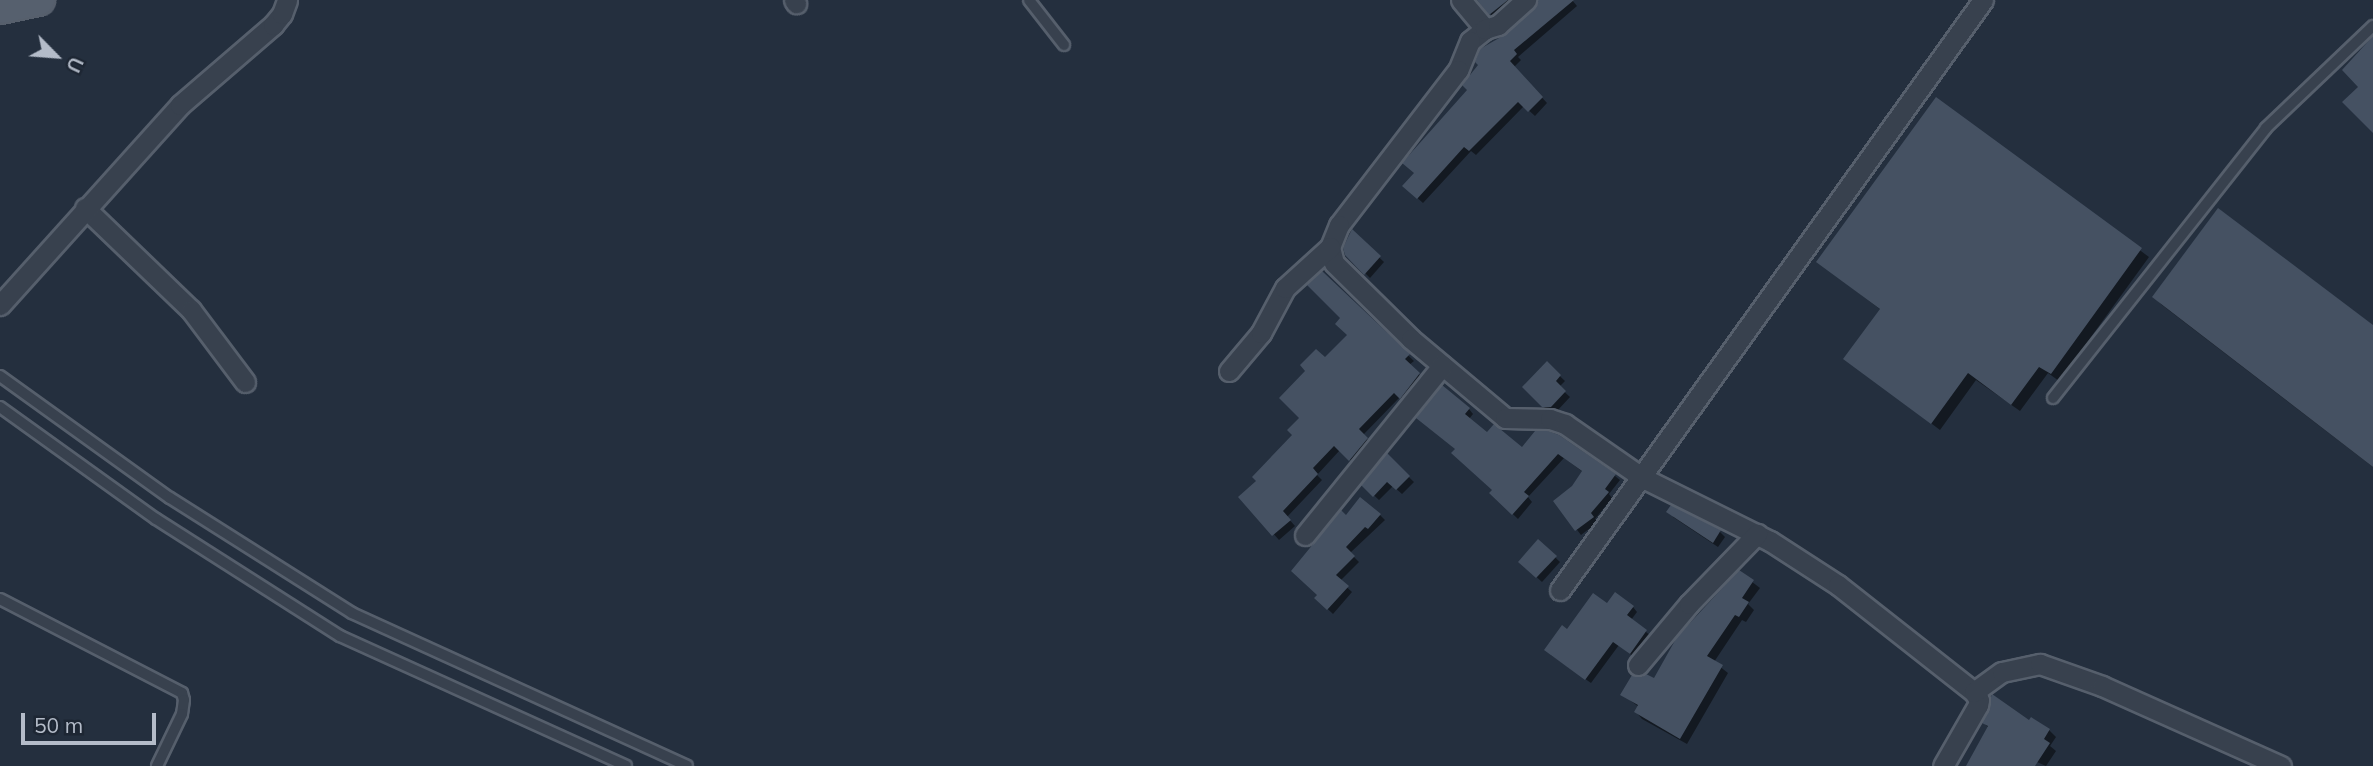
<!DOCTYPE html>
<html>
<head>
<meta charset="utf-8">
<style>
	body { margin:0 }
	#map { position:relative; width:2373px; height:766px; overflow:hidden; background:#242f3e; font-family:Mulish,sans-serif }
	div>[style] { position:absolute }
	.shadow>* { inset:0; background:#0007 }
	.building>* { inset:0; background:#455162 }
	.roads { filter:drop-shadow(2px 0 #565f6c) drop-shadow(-2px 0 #565f6c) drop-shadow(0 2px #565f6c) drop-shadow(0 -2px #565f6c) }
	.service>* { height:10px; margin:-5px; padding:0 5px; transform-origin:5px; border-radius:5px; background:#38414e }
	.minor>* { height:19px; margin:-9.5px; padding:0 9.5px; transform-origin:9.5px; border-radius:9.5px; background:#38414e }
	.primary>* { height:30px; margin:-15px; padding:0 15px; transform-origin:15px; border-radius:15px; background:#56606e }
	span { translate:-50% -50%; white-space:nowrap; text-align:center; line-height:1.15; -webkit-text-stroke:5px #1d2633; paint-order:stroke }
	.north { position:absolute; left:21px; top:21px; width:70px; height:70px; -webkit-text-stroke:5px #1d2633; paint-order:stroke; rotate:115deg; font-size:19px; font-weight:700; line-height:28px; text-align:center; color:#b4bcc9 }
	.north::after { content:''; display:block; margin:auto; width:24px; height:32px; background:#b4bcc9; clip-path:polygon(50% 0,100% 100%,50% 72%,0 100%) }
	.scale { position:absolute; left:21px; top:713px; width:135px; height:32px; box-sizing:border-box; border:4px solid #b4bcc9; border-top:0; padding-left:9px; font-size:21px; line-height:24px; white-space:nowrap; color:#b4bcc9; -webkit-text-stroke:5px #1d2633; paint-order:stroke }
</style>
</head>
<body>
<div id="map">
	<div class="shadow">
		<i style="clip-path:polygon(1479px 0,1518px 0,1495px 19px)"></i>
		<i style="clip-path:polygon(1539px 0,1572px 0,1577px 6px,1518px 57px,1521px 60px,1514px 67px,1547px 103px,1535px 116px,1524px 106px,1476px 155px,1471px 151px,1423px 203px,1404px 186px,1416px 173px,1507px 36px,1536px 10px)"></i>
		<i style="clip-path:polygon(1936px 99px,2149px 257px,2059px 381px,2048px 373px,2020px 411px,1976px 380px,1940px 430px,1846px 359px,1881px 310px,1818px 262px)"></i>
		<i style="clip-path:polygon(1352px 232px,1384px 262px,1370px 278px,1346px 254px)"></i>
		<i style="clip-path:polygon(1322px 273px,1414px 361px,1409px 365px,1425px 380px,1406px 403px,1400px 397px,1363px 435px,1372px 444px,1356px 465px,1340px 450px,1317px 475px,1322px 480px,1287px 517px,1295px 526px,1279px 540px,1241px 497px,1259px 481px,1294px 435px,1325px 360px,1350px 335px)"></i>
		<i style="clip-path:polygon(2154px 297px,2373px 327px,2373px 467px,2162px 305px)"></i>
		<i style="clip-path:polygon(1547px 364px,1565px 381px,1559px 387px,1570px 397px,1557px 411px,1548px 411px,1524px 387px)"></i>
		<i style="clip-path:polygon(1469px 409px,1473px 414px,1469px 419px,1487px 434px,1523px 450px,1559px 437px,1615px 476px,1620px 480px,1609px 494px,1612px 498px,1595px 519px,1598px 522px,1581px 535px,1555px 501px,1573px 488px,1583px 472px,1564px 458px,1528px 497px,1532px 502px,1518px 519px,1491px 493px,1494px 490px,1457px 450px,1423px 422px)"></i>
		<i style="clip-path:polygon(1387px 456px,1414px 482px,1402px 494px,1393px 486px,1379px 500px,1363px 485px)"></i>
		<i style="clip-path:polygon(1671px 508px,1720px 532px,1725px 537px,1718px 547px,1673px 517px)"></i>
		<i style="clip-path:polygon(1380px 515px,1385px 520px,1350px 553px,1359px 562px,1340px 581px,1352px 592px,1333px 614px,1316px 598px,1346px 517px)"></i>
		<i style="clip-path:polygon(1538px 541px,1560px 562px,1542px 582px,1520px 562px)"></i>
		<i style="clip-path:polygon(1739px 572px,1760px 588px,1748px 604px,1754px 610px,1746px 622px,1742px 620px,1714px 662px,1728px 673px,1687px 744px,1642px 719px,1636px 712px,1639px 707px,1623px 695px,1655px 680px)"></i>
		<i style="clip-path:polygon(1607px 605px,1633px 607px,1637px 612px,1631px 620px,1651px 636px,1635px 658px,1619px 645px,1591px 683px,1551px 655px,1567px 632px)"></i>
		<i style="clip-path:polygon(1984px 723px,2029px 723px,2049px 730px,2056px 737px,2050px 746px,2056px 751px,2046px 766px,2028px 758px,2024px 766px,1968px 766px,1989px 728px)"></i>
	</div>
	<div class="building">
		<i style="clip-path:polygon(1477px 0,1508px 0,1489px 15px)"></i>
		<i style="clip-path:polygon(1538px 0,1574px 0,1514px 50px,1517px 54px,1510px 61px,1543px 97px,1528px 112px,1518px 102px,1469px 151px,1464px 147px,1417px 199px,1402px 186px,1414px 173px,1402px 163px,1467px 90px,1462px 85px,1478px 65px,1475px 62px,1480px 49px,1506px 34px,1534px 9px)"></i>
		<i style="clip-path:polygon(2373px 36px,2373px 133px,2342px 102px,2358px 87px,2342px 70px)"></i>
		<i style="clip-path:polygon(1936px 97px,2142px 248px,2051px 374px,2039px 367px,2011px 405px,1968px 373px,1931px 424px,1843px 359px,1880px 309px,1816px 262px)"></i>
		<i style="clip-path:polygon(2218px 208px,2373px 325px,2373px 467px,2152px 297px)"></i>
		<i style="clip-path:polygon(1352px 229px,1381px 256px,1364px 275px,1345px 255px,1343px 248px)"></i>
		<i style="clip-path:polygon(1322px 271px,1410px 354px,1405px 359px,1420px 373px,1400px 399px,1394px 393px,1359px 429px,1368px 438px,1349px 461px,1334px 446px,1313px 468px,1318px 474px,1283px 511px,1291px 520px,1272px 536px,1238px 497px,1256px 481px,1252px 477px,1292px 435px,1287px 430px,1299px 418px,1279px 398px,1305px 371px,1300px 365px,1316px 349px,1325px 357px,1347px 335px,1335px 324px,1340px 318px,1307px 285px)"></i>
		<i style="clip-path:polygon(1547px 361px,1561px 375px,1556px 381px,1566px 391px,1551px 407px,1542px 407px,1522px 387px)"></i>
		<i style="clip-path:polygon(1442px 385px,1470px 408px,1465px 414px,1487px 432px,1494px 424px,1522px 447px,1535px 431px,1548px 431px,1559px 435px,1616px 474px,1605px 489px,1609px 492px,1591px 513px,1594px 517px,1575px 531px,1553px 501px,1572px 486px,1582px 471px,1558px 454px,1524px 492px,1529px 496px,1512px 515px,1489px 493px,1492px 490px,1451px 453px,1455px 449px,1416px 418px)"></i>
		<i style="clip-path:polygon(1387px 453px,1410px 476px,1396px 490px,1387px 482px,1373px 497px,1361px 485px)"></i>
		<i style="clip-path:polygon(1360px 497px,1381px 514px,1368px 529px,1365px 527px,1346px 547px,1355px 556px,1336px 575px,1349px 586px,1327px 610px,1314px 598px,1317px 595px,1291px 571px,1341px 510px,1346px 515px)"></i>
		<i style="clip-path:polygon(1671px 505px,1721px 530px,1713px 543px,1666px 512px)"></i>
		<i style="clip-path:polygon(1538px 539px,1557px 556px,1536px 578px,1518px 562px)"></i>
		<i style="clip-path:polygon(1739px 570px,1754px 580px,1742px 598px,1749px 602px,1739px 617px,1735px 615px,1707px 656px,1723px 665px,1680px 739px,1634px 712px,1638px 705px,1620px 695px,1632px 675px,1642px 677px,1646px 674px,1654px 678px,1677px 637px)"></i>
		<i style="clip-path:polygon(1615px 592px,1634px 606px,1627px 615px,1647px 630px,1630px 654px,1613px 642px,1585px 680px,1544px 650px,1562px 625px,1567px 629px,1593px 593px,1607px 603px)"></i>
		<i style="clip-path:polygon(1992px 694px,2029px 720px,2031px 717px,2050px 729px,2044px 739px,2050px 743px,2035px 766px,1966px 766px,1988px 726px,1982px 723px)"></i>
	</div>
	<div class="roads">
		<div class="service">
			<i style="left:1029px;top:0;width:57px;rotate:52.1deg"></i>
			<i style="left:0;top:376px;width:209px;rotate:35.7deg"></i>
			<i style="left:170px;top:498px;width:215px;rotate:32.3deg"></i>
			<i style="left:352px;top:613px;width:368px;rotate:24.5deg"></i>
			<i style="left:2053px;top:398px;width:344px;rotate:-51.7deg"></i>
			<i style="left:2266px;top:128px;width:148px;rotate:-43.6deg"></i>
			<i style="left:0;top:407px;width:192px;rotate:35.7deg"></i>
			<i style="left:156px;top:519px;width:218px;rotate:32.5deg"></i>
			<i style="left:340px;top:636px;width:314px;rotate:24.4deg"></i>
			<i style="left:0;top:599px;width:205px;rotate:27.3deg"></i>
			<i style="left:182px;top:693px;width:7px;rotate:74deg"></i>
			<i style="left:184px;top:700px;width:14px;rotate:98deg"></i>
			<i style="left:182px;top:714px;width:58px;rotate:115.7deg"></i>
		</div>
		<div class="minor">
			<i style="left:794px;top:0;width:4px;rotate:56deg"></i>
			<i style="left:1461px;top:0;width:38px;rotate:50deg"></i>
			<i style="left:1485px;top:29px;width:19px;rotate:141deg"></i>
			<i style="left:1470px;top:41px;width:31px;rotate:112deg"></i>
			<i style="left:1458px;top:70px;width:195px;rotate:127.5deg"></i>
			<i style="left:1339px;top:225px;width:24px;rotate:112deg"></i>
			<i style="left:1330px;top:247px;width:16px;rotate:76deg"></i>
			<i style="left:1334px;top:263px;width:108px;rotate:44.6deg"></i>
			<i style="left:1411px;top:339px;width:123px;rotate:40deg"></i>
			<i style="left:1505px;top:418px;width:45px;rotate:1.3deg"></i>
			<i style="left:1550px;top:419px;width:16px;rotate:18deg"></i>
			<i style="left:1565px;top:424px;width:95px;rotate:34.7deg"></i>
			<i style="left:1643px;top:478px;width:142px;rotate:26.4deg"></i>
			<i style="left:1770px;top:541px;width:81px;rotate:32.9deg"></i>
			<i style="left:1838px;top:585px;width:173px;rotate:38.2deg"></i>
			<i style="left:1974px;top:692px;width:9px;rotate:58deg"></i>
			<i style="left:1979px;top:700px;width:5px;rotate:101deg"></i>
			<i style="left:1978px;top:705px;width:70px;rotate:119.8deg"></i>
			<i style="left:1485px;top:29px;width:14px;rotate:-17deg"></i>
			<i style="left:1498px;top:25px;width:38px;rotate:-42deg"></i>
			<i style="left:85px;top:208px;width:147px;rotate:43.9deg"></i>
			<i style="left:191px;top:310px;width:90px;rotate:53.1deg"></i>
			<i style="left:0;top:305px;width:269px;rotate:-48deg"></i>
			<i style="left:180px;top:105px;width:123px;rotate:-40.7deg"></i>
			<i style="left:273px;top:25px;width:14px;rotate:-51deg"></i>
			<i style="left:282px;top:14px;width:15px;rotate:-70deg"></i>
			<i style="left:1229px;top:371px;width:50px;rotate:-49.9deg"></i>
			<i style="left:1261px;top:333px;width:51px;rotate:-61.9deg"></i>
			<i style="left:1285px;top:288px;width:61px;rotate:-42.3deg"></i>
			<i style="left:1305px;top:535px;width:218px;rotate:-51deg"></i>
			<i style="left:1560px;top:590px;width:726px;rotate:-54.36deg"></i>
			<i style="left:1638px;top:665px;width:80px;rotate:-50.1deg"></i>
			<i style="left:1689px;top:604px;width:98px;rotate:-45.8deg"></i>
			<i style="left:1974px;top:692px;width:34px;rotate:-36deg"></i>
			<i style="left:2002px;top:672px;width:39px;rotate:-12deg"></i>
			<i style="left:2040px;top:664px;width:66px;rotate:19.5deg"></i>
			<i style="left:2102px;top:686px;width:196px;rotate:24.1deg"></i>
		</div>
		<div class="primary">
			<i style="left:0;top:8px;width:40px;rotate:-12deg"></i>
		</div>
	</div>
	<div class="north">U</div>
	<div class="scale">50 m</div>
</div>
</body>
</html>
